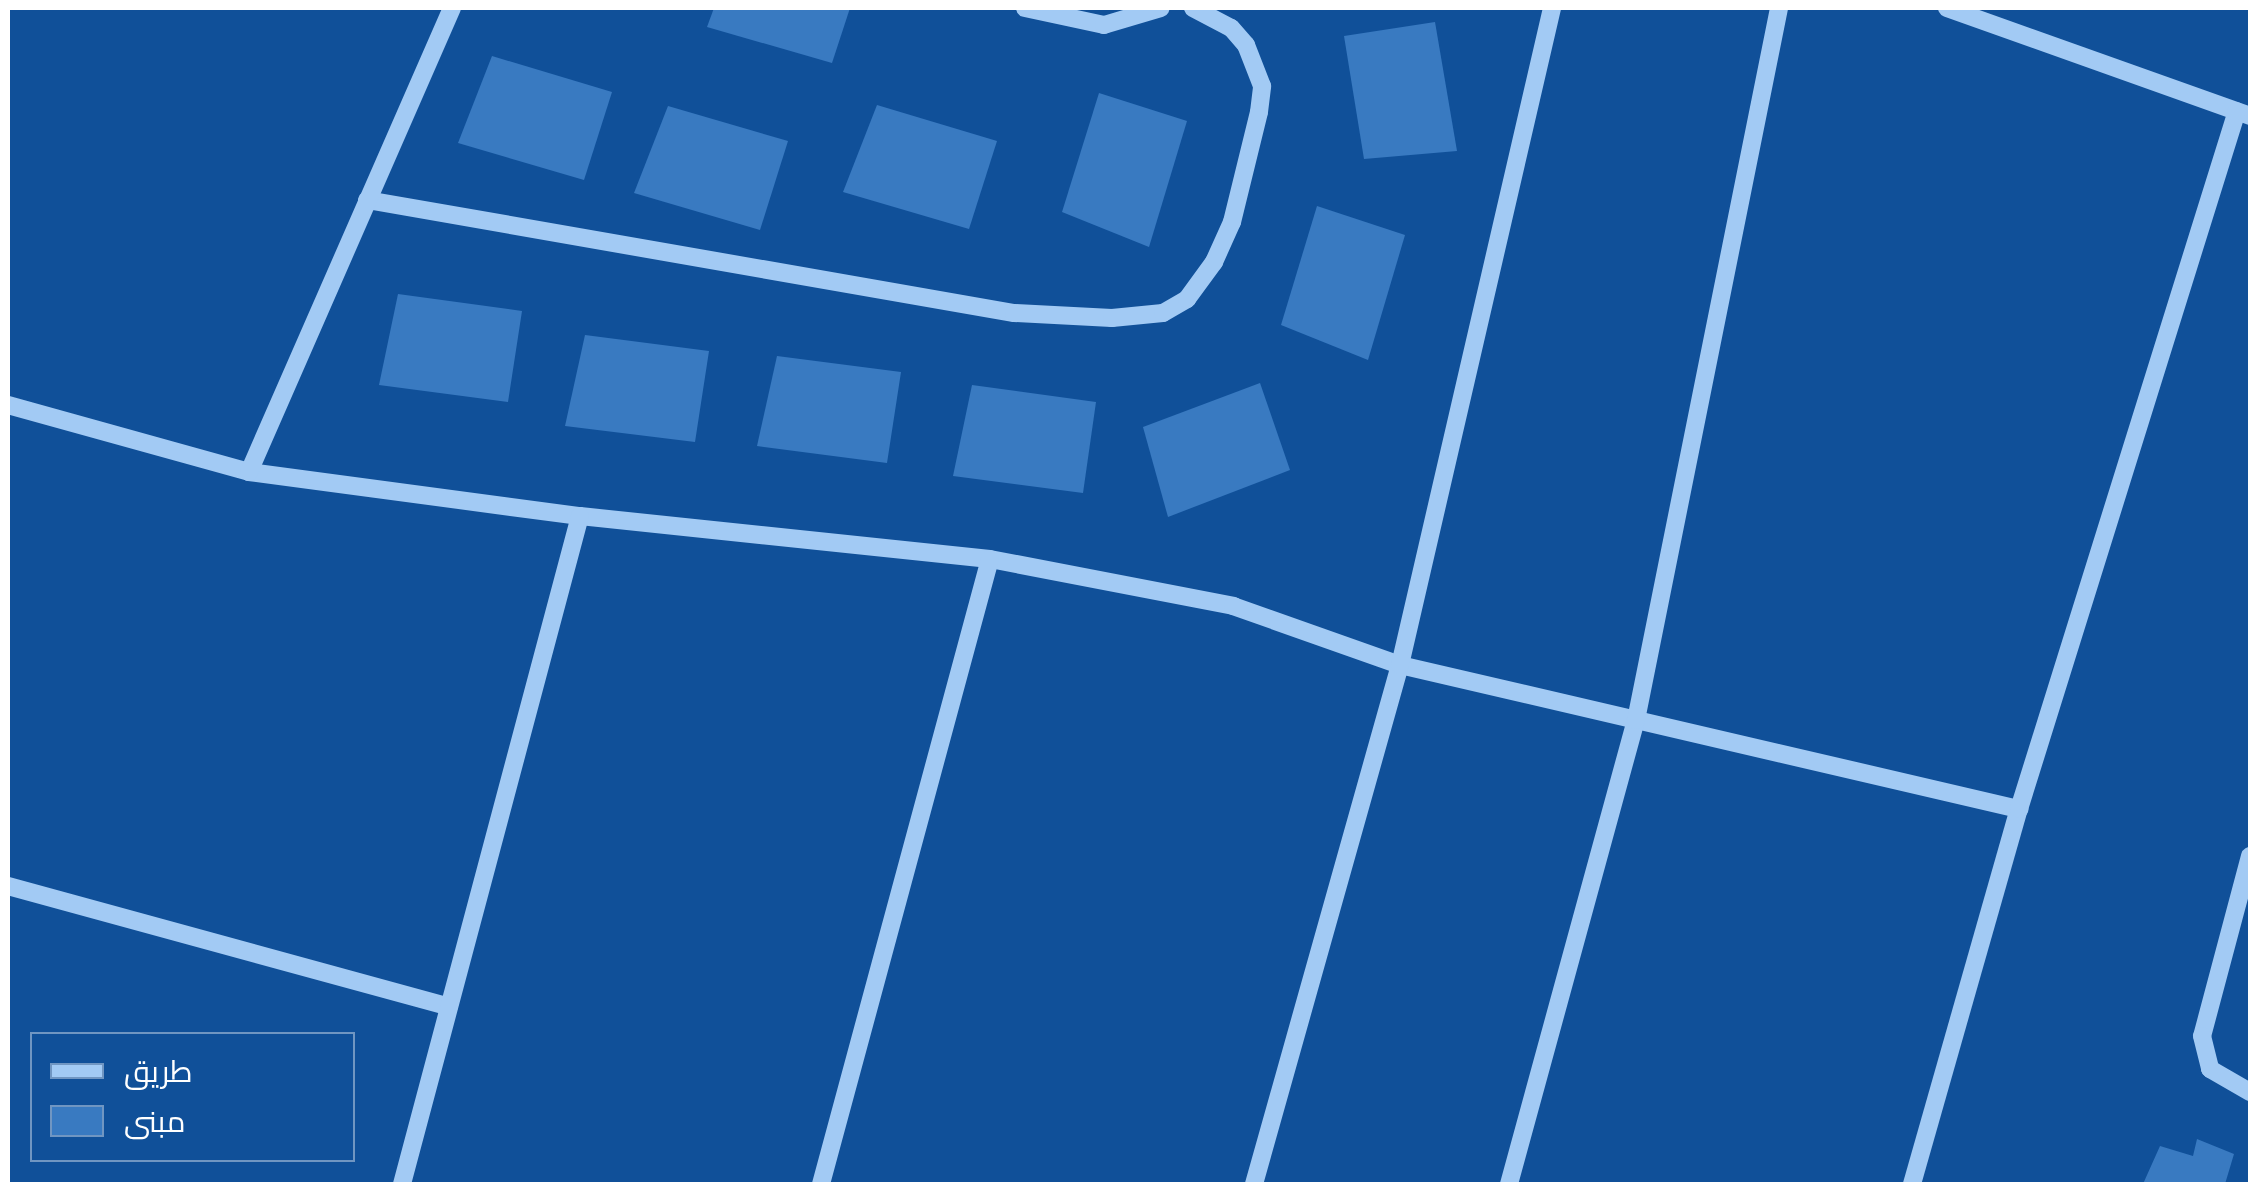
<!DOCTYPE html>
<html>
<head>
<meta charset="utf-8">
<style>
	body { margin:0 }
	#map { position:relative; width:2258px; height:1192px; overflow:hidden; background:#105099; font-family:"Asap Condensed",Cairo,sans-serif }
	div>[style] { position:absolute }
	.building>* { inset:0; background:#397ac1 }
	.minor>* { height:18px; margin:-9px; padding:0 9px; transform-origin:9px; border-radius:9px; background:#a2caf4 }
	span { translate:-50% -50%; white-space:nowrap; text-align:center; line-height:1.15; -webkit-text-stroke:9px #105099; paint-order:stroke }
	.frame { position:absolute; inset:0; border:10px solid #fff; pointer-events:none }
	.legend { position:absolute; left:30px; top:1032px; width:325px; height:130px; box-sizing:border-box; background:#105099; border:2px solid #7096c2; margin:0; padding:12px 18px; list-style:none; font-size:30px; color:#fff }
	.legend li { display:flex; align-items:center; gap:20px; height:50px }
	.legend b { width:50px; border:2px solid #7096c2 }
</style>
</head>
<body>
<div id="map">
	<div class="building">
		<i style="clip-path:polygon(714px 8px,850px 8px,832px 63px,707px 27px)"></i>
		<i style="clip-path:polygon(1435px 22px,1457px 151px,1364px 159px,1344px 36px)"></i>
		<i style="clip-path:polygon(492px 56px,612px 92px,584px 180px,458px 143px)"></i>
		<i style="clip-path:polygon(1099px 93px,1187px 121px,1149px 247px,1062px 212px)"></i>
		<i style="clip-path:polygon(877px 105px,997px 141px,969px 229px,843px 192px)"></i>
		<i style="clip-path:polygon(668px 106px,788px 141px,760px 230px,634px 193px)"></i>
		<i style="clip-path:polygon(1317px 206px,1405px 235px,1368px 360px,1281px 325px)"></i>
		<i style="clip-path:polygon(398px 294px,522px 311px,508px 402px,379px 385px)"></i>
		<i style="clip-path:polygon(585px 335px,709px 351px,695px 442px,565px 426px)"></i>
		<i style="clip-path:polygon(777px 356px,901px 372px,887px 463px,757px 446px)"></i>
		<i style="clip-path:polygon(1260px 383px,1290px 470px,1168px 517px,1143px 427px)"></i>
		<i style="clip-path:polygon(972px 385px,1096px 402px,1083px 493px,953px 476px)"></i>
		<i style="clip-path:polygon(2197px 1139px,2234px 1154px,2225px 1184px,2143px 1184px,2160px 1146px,2193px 1156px)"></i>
	</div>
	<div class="minor">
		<i style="left:1025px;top:8px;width:81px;rotate:12.1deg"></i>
		<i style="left:1104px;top:25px;width:59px;rotate:-16.6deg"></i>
		<i style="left:1947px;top:8px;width:322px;rotate:19.6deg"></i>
		<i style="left:367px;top:200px;width:657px;rotate:9.91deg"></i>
		<i style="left:1014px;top:313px;width:98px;rotate:2.9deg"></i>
		<i style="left:1112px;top:318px;width:51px;rotate:-5.6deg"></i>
		<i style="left:1163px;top:313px;width:28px;rotate:-30deg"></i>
		<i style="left:1187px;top:299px;width:46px;rotate:-53.9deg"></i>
		<i style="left:1214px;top:262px;width:44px;rotate:-65.8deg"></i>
		<i style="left:1232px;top:222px;width:113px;rotate:-76.2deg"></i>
		<i style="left:1259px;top:112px;width:26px;rotate:-83deg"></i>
		<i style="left:1262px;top:86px;width:44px;rotate:-111.3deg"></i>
		<i style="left:1246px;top:45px;width:23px;rotate:-131deg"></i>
		<i style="left:1231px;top:28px;width:43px;rotate:-152.2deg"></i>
		<i style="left:8px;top:405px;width:250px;rotate:15.5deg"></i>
		<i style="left:249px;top:472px;width:334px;rotate:7.6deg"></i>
		<i style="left:580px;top:516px;width:412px;rotate:6deg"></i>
		<i style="left:990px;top:559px;width:248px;rotate:10.9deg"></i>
		<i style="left:1233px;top:606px;width:177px;rotate:19.5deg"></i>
		<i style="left:1400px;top:665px;width:636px;rotate:13.1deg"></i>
		<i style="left:249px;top:472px;width:506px;rotate:-66.37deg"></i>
		<i style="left:2250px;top:856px;width:186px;rotate:104.9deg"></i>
		<i style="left:2202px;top:1036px;width:34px;rotate:76deg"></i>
		<i style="left:2210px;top:1069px;width:46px;rotate:29.9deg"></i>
		<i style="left:8px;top:886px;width:457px;rotate:15.3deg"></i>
		<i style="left:402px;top:1184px;width:691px;rotate:-75.08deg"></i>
		<i style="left:821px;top:1184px;width:647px;rotate:-74.87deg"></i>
		<i style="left:1254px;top:1184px;width:539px;rotate:-74.29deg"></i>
		<i style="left:1400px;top:665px;width:674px;rotate:-76.97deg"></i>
		<i style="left:1509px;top:1184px;width:481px;rotate:-74.7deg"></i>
		<i style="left:1636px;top:720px;width:726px;rotate:-78.64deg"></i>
		<i style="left:1912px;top:1184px;width:390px;rotate:-74.1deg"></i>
		<i style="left:2019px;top:809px;width:731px;rotate:-72.66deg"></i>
	</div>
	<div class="frame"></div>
	<ul class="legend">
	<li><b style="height:12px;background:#a2caf4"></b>طريق</li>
	<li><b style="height:28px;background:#397ac1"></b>مبنى</li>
	</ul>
</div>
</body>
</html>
